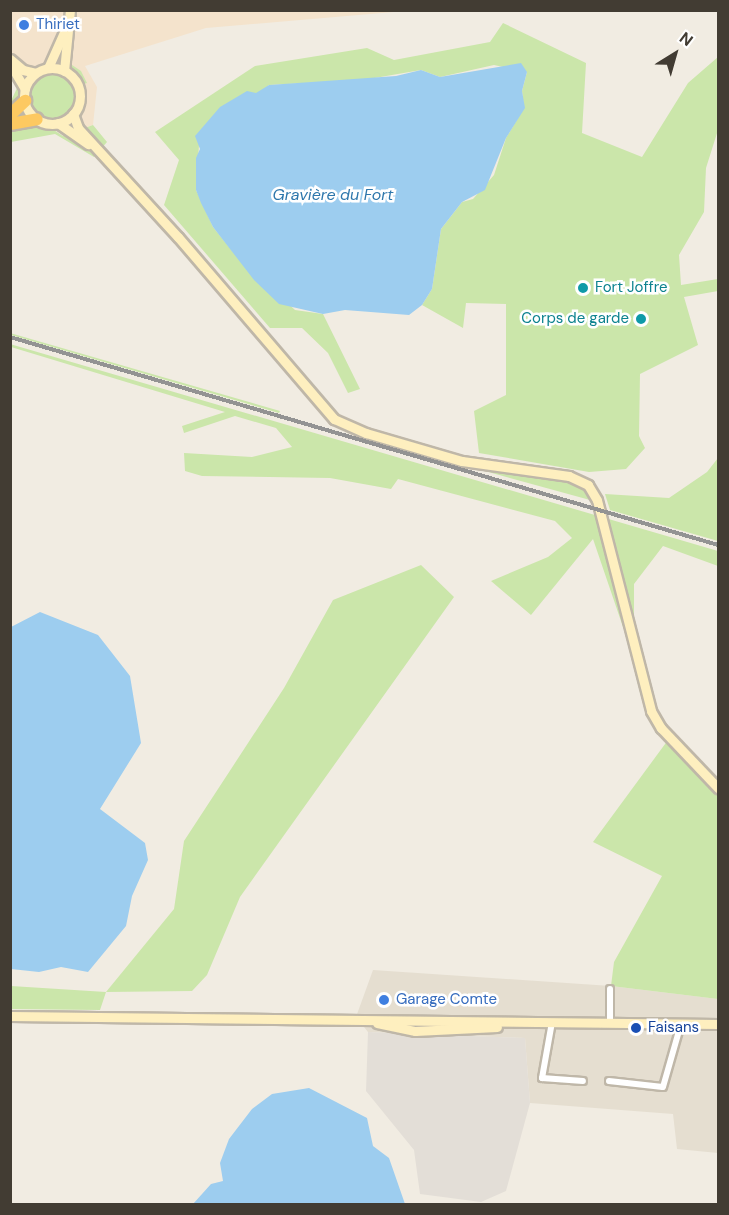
<!DOCTYPE html>
<html>
<head>
<meta charset="utf-8">
<style>
	body { margin:0 }
	#map { position:relative; width:729px; height:1215px; overflow:hidden; background:#f1ece2; font-family:"DM Sans",sans-serif }
	div>[style] { position:absolute }
	.residential>* { inset:0; background:#e5ded0 }
	.commercial>* { inset:0; background:#f4e3cc }
	.industrial>* { inset:0; background:#e3ded7 }
	.green>* { inset:0; background:#cbe6aa }
	.round { border-radius:50% }
	.water>* { inset:0; background:#9dcdef }
	.roads { filter:drop-shadow(2px 0 #bfb7a8) drop-shadow(-2px 0 #bfb7a8) drop-shadow(0 2px #bfb7a8) drop-shadow(0 -2px #bfb7a8) }
	.street>* { height:6px; margin:-3px; padding:0 3px; transform-origin:3px; border-radius:3px; background:#fff }
	.secondary>* { height:9px; margin:-4.5px; padding:0 4.5px; transform-origin:4.5px; border-radius:4.5px; background:#feefbf }
	.secondary>.ring { margin:-4.5px; padding:0; box-sizing:content-box; background:none; border:9px solid #feefbf; border-radius:50% }
	.highway>* { height:12px; margin:-6px; padding:0 6px; transform-origin:6px; border-radius:6px; background:#fdc961 }
	.rail>* { height:4px; margin-top:-2px; transform-origin:0; background:repeating-linear-gradient(90deg,#fff 0 4.5px,#939393 0 9px); box-sizing:border-box; border-block:2px solid #939393 }
	.dots>* { width:16px; height:16px; translate:-50% -50%; box-sizing:border-box; border:3px solid #fff; border-radius:50% }
	span { translate:-50% -50%; white-space:nowrap; text-align:center; line-height:1.15; -webkit-text-stroke:5px #fff; paint-order:stroke }
	.shop-label { font-size:15px; color:#366cbe }
	.left { translate:0 -50%; text-align:left }
	.culture-label { font-size:15px; color:#0d838f }
	.right { translate:-100% -50%; text-align:right }
	.transit-label { font-size:15px; color:#164399 }
	.water-label { font-size:16px; color:#2e77ac; font-style:italic }
	.frame { position:absolute; inset:0; border:12px solid #423c33; pointer-events:none }
	.north { position:absolute; left:645px; top:24px; width:60px; height:60px; -webkit-text-stroke:4px #fff; paint-order:stroke; rotate:37deg; font-size:16px; font-weight:700; line-height:24px; text-align:center; color:#423c33 }
	.north::after { content:''; display:block; margin:auto; width:21px; height:27px; background:#423c33; clip-path:polygon(50% 0,100% 100%,50% 72%,0 100%) }
</style>
</head>
<body>
<div id="map">
	<div class="residential">
		<i style="clip-path:polygon(373px 970px,611px 986px,718px 999px,718px 1153px,677px 1149px,673px 1114px,530px 1103px,525px 1038px,368px 1032px,356px 1017px)"></i>
	</div>
	<div class="commercial">
		<i style="clip-path:polygon(10px 11px,405px 11px,206px 28px,85px 66px,97px 87px,93px 125px,64px 136px,28px 113px,11px 75px)"></i>
	</div>
	<div class="industrial">
		<i style="clip-path:polygon(368px 1032px,525px 1038px,530px 1103px,506px 1191px,481px 1202px,420px 1194px,414px 1150px,366px 1091px)"></i>
	</div>
	<div class="green">
		<i style="clip-path:polygon(503px 23px,586px 63px,582px 133px,642px 157px,688px 83px,718px 57px,718px 130px,706px 168px,704px 212px,679px 255px,681px 285px,718px 279px,718px 291px,684px 297px,698px 345px,640px 374px,639px 436px,645px 448px,626px 469px,589px 472px,479px 453px,474px 411px,506px 395px,506px 304px,466px 303px,463px 328px,422px 305px,432px 289px,441px 229px,462px 202px,473px 199px,494px 175px,506px 138px,524px 108px,522px 91px,527px 72px,494px 65px,440px 77px,421px 70px,363px 80px,269px 85px,199px 145px,196px 190px,213px 227px,233px 252px,295px 310px,323px 314px,360px 389px,348px 393px,328px 353px,302px 328px,270px 328px,164px 205px,179px 160px,155px 132px,255px 66px,367px 48px,394px 60px,490px 42px)"></i>
		<i style="clip-path:polygon(69px 63px,81px 71px,87px 83px,81px 85px,69px 69px)"></i>
		<i class="round" style="left:28px;top:72px;width:48px;height:48px"></i>
		<i style="clip-path:polygon(17px 88px,28px 113px,63px 136px,93px 125px,107px 142px,94px 157px,55px 134px,11px 142px,11px 101px)"></i>
		<i style="clip-path:polygon(10px 333px,280px 411px,279px 413px,11px 335px)"></i>
		<i style="clip-path:polygon(10px 344px,718px 551px,718px 566px,663px 546px,634px 584px,634px 621px,623px 627px,593px 539px,531px 615px,491px 581px,548px 557px,572px 538px,555px 521px,398px 479px,391px 489px,330px 478px,202px 476px,185px 471px,184px 453px,252px 457px,292px 447px,276px 428px,235px 416px,184px 433px,182px 426px,225px 412px,11px 347px)"></i>
		<i style="clip-path:polygon(718px 458px,718px 541px,610px 510px,605px 494px,669px 498px,707px 472px)"></i>
		<i style="clip-path:polygon(474px 468px,574px 483px,584px 488px,590px 500px)"></i>
		<i style="clip-path:polygon(421px 565px,454px 597px,240px 897px,207px 975px,192px 991px,106px 992px,100px 1010px,11px 1009px,11px 986px,106px 992px,174px 909px,184px 841px,284px 688px,333px 600px)"></i>
		<i style="clip-path:polygon(668px 740px,718px 793px,718px 999px,611px 986px,614px 962px,662px 876px,593px 842px)"></i>
	</div>
	<div class="water">
		<i style="clip-path:polygon(521px 63px,527px 72px,522px 91px,525px 108px,506px 138px,485px 190px,462px 202px,441px 229px,432px 289px,422px 305px,409px 315px,345px 310px,323px 314px,279px 304px,254px 280px,213px 227px,201px 203px,196px 190px,196px 158px,200px 149px,195px 136px,220px 107px,247px 91px,256px 93px,269px 85px,396px 76px,421px 70px,440px 77px)"></i>
		<i style="clip-path:polygon(40px 612px,98px 635px,130px 676px,141px 743px,100px 809px,145px 843px,148px 860px,132px 896px,126px 926px,88px 972px,61px 967px,39px 972px,11px 969px,11px 627px)"></i>
		<i style="clip-path:polygon(309px 1088px,367px 1118px,373px 1146px,389px 1158px,405px 1204px,193px 1204px,211px 1184px,223px 1181px,220px 1163px,229px 1139px,252px 1109px,272px 1094px)"></i>
	</div>
	<div class="roads">
		<div class="street">
			<i style="left:552px;top:1022px;width:57px;rotate:100.1deg"></i>
			<i style="left:542px;top:1078px;width:41px;rotate:4.2deg"></i>
			<i style="left:610px;top:1023px;width:34px;rotate:-90deg"></i>
			<i style="left:609px;top:1081px;width:54px;rotate:6.3deg"></i>
			<i style="left:663px;top:1087px;width:66px;rotate:-74.1deg"></i>
		</div>
		<div class="secondary">
			<i style="left:10px;top:59px;width:17px;rotate:40deg"></i>
			<i style="left:23px;top:70px;width:13px;rotate:13deg"></i>
			<i style="left:10px;top:64px;width:29px;rotate:59deg"></i>
			<i style="left:48px;top:68px;width:42px;rotate:-65.9deg"></i>
			<i class="ring" style="left:24px;top:68px;width:47px;height:47px"></i>
			<i style="left:64px;top:71px;width:61px;rotate:-84.4deg"></i>
			<i style="left:73px;top:114px;width:15px;rotate:70deg"></i>
			<i style="left:78px;top:128px;width:148px;rotate:47.5deg"></i>
			<i style="left:178px;top:237px;width:240px;rotate:49.4deg"></i>
			<i style="left:334px;top:419px;width:35px;rotate:24deg"></i>
			<i style="left:366px;top:433px;width:100px;rotate:16.3deg"></i>
			<i style="left:462px;top:461px;width:108px;rotate:8deg"></i>
			<i style="left:569px;top:476px;width:21px;rotate:25deg"></i>
			<i style="left:588px;top:485px;width:17px;rotate:59deg"></i>
			<i style="left:597px;top:500px;width:218px;rotate:75.6deg"></i>
			<i style="left:651px;top:711px;width:20px;rotate:60deg"></i>
			<i style="left:661px;top:728px;width:83px;rotate:46.5deg"></i>
			<i style="left:58px;top:123px;width:37px;rotate:35deg"></i>
			<i style="left:10px;top:1016px;width:708px;rotate:0.65deg"></i>
			<i style="left:377px;top:1023px;width:39px;rotate:12deg"></i>
			<i style="left:415px;top:1031px;width:82px;rotate:-2.8deg"></i>
		</div>
		<div class="highway">
			<i style="left:10px;top:115px;width:21px;rotate:-43deg"></i>
			<i style="left:10px;top:124px;width:27px;rotate:-10deg"></i>
		</div>
	</div>
	<div class="rail">
		<i style="left:10px;top:337px;width:738px;rotate:16.37deg"></i>
	</div>
	<div class="dots">
		<i style="left:24px;top:25px;background:#3f7fe0"></i>
		<i style="left:583px;top:288px;background:#0f9aa8"></i>
		<i style="left:641px;top:319px;background:#0f9aa8"></i>
		<i style="left:384px;top:1000px;background:#3f7fe0"></i>
		<i style="left:636px;top:1028px;background:#1a4fb4"></i>
	</div>
	<div class="shop-label">
		<span class="left" style="left:36px;top:25px">Thiriet</span>
		<span class="left" style="left:396px;top:1000px">Garage Comte</span>
	</div>
	<div class="culture-label">
		<span class="left" style="left:595px;top:288px">Fort Joffre</span>
		<span class="right" style="left:629px;top:319px">Corps de garde</span>
	</div>
	<div class="transit-label">
		<span class="left" style="left:648px;top:1028px">Faisans</span>
	</div>
	<div class="water-label">
		<span style="left:333px;top:195px">Gravière du Fort</span>
	</div>
	<div class="frame"></div>
	<div class="north">N</div>
</div>
</body>
</html>
